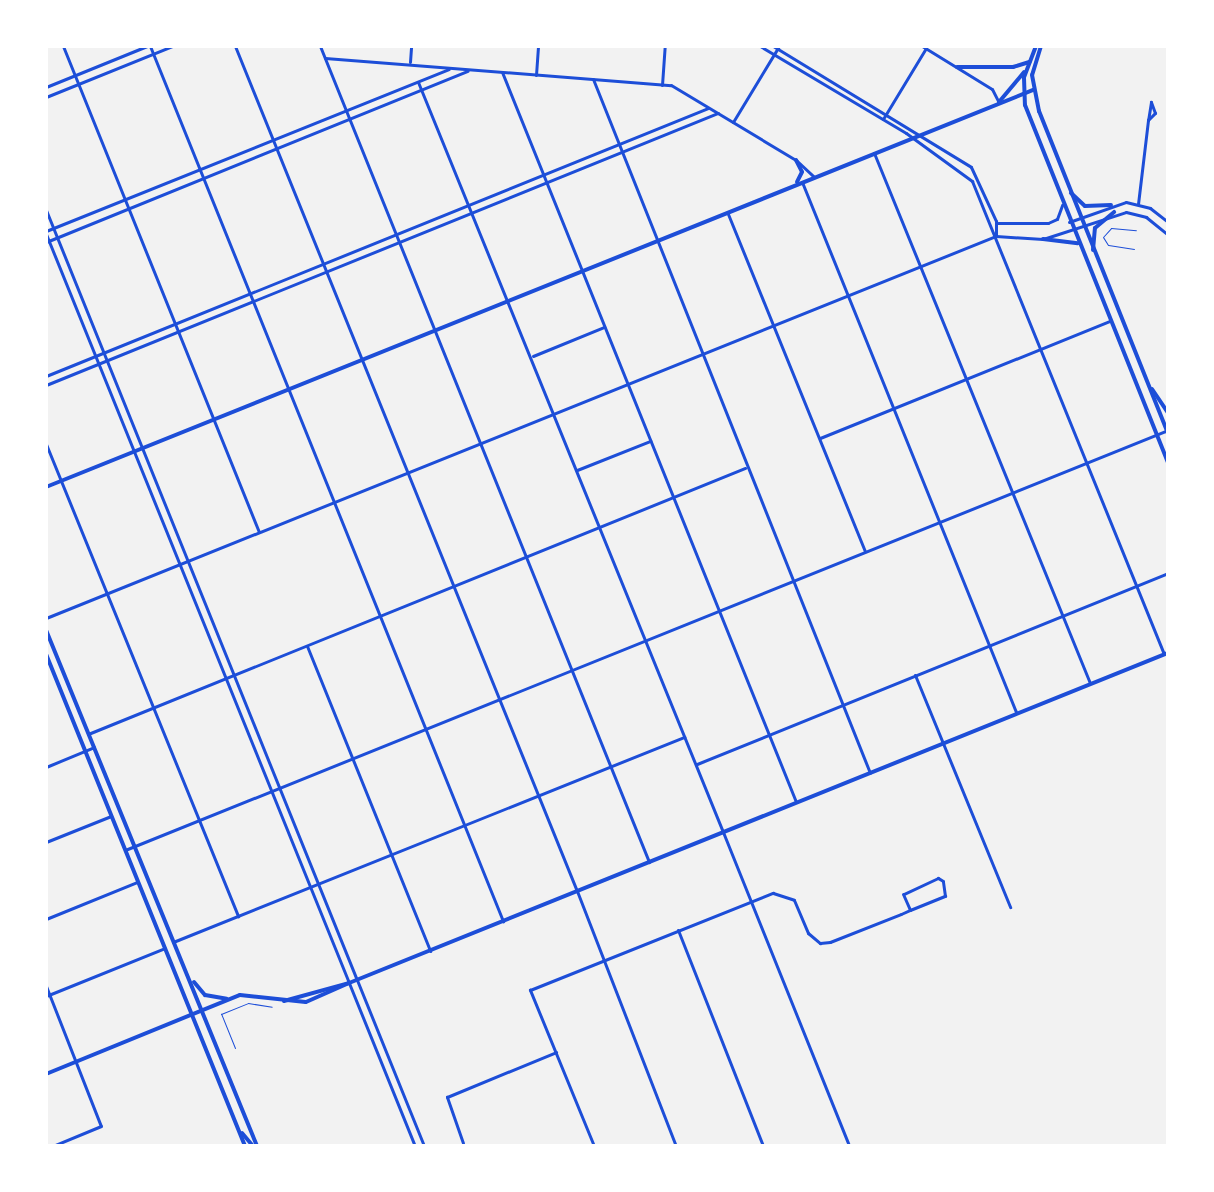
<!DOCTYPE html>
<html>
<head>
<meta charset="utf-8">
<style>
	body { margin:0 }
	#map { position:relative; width:1214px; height:1192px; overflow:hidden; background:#f2f2f2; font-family:Overpass,sans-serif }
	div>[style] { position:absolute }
	.service>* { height:1px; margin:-0.5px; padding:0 0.5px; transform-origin:0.5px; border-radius:0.5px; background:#1d4ed8 }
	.minor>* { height:3px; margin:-1.5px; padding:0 1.5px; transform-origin:1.5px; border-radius:1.5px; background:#1d4ed8 }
	.tertiary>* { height:3px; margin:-1.5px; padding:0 1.5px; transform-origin:1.5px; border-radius:1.5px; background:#1d4ed8 }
	.secondary>* { height:4px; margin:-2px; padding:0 2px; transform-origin:2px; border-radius:2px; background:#1d4ed8 }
	.primary>* { height:4px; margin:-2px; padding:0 2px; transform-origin:2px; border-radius:2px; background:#1d4ed8 }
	span { translate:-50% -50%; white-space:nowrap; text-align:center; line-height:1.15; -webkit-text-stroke:6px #fff; paint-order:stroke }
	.frame { position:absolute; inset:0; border:48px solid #fff; pointer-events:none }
</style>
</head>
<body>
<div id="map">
	<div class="service">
		<i style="left:1134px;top:249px;width:26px;rotate:-171deg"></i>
		<i style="left:1108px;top:245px;width:9px;rotate:-122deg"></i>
		<i style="left:1103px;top:237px;width:12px;rotate:-48deg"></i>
		<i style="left:1111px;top:228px;width:25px;rotate:5deg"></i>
		<i style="left:235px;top:1048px;width:37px;rotate:-112deg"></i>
		<i style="left:221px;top:1014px;width:29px;rotate:-22deg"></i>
		<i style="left:248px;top:1003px;width:24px;rotate:9deg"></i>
	</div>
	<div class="minor">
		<i style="left:63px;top:46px;width:524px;rotate:68.04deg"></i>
		<i style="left:150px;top:46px;width:944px;rotate:68.03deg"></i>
		<i style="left:320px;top:46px;width:880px;rotate:68.04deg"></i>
		<i style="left:760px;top:46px;width:170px;rotate:30.8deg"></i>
		<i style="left:906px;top:133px;width:82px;rotate:36deg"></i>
		<i style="left:972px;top:181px;width:510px;rotate:67.91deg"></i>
		<i style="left:773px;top:46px;width:232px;rotate:31.4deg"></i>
		<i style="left:971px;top:167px;width:60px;rotate:65.2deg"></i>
		<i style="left:996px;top:221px;width:15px;rotate:90deg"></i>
		<i style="left:922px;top:46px;width:82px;rotate:31.6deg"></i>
		<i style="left:992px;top:89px;width:13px;rotate:63deg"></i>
		<i style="left:325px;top:58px;width:347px;rotate:4.5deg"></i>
		<i style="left:671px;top:85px;width:146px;rotate:31deg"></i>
		<i style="left:796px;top:160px;width:25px;rotate:43deg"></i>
		<i style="left:410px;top:62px;width:16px;rotate:-86deg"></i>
		<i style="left:502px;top:72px;width:787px;rotate:68.06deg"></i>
		<i style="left:536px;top:75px;width:29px;rotate:-86deg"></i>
		<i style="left:593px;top:79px;width:747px;rotate:68.24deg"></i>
		<i style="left:418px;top:82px;width:810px;rotate:67.87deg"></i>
		<i style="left:662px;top:85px;width:39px;rotate:-86deg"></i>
		<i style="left:46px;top:87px;width:109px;rotate:-22.1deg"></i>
		<i style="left:46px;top:97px;width:136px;rotate:-22deg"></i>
		<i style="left:883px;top:119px;width:83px;rotate:-58.8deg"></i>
		<i style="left:733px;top:122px;width:89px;rotate:-58.8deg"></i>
		<i style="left:874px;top:153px;width:572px;rotate:67.83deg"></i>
		<i style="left:802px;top:182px;width:572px;rotate:68.01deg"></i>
		<i style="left:1138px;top:204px;width:85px;rotate:-83.2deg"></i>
		<i style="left:1148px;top:120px;width:10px;rotate:-45deg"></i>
		<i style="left:1155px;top:113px;width:12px;rotate:-110deg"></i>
		<i style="left:1151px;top:102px;width:18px;rotate:99deg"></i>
		<i style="left:46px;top:210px;width:830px;rotate:68.01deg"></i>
		<i style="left:728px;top:214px;width:364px;rotate:67.9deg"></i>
		<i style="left:1069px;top:222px;width:60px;rotate:-19.3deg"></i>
		<i style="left:1126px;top:202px;width:25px;rotate:14deg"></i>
		<i style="left:1150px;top:208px;width:23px;rotate:38deg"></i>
		<i style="left:998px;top:223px;width:50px"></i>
		<i style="left:1048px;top:223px;width:10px;rotate:-24deg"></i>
		<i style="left:1057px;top:219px;width:15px;rotate:-70deg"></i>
		<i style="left:46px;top:231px;width:434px;rotate:-21.9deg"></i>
		<i style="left:46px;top:234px;width:808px;rotate:67.97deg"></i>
		<i style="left:46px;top:242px;width:455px;rotate:-22.1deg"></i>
		<i style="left:533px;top:356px;width:77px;rotate:-22.2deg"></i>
		<i style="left:46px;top:376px;width:714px;rotate:-22.04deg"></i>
		<i style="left:46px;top:385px;width:725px;rotate:-22.04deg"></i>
		<i style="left:820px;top:438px;width:312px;rotate:-22deg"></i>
		<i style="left:46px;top:444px;width:510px;rotate:67.86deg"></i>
		<i style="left:577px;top:470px;width:79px;rotate:-21.7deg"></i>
		<i style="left:46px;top:618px;width:1024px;rotate:-21.91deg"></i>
		<i style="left:996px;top:236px;width:47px;rotate:3.7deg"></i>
		<i style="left:1043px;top:239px;width:87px;rotate:-18deg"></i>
		<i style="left:1126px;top:212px;width:21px;rotate:14deg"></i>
		<i style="left:1146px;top:217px;width:28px;rotate:39deg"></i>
		<i style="left:307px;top:646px;width:329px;rotate:68deg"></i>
		<i style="left:915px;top:675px;width:251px;rotate:67.7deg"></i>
		<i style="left:88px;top:734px;width:709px;rotate:-22.04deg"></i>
		<i style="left:697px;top:764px;width:508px;rotate:-22.07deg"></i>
		<i style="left:46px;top:767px;width:52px;rotate:-22.6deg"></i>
		<i style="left:46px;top:842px;width:70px;rotate:-21.8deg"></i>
		<i style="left:125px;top:850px;width:1124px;rotate:-21.93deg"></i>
		<i style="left:577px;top:891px;width:274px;rotate:68.8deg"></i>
		<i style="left:678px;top:930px;width:232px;rotate:68.5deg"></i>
		<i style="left:173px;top:942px;width:551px;rotate:-21.86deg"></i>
		<i style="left:46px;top:986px;width:150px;rotate:68.6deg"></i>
		<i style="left:101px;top:1126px;width:52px;rotate:157.4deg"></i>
		<i style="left:46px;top:996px;width:128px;rotate:-22deg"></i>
		<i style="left:463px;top:1143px;width:49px;rotate:-109.2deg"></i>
		<i style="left:447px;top:1097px;width:118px;rotate:-22.4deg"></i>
		<i style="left:594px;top:1146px;width:169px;rotate:-112.3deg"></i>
		<i style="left:530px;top:990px;width:262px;rotate:-21.8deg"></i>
		<i style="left:773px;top:893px;width:22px;rotate:18deg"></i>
		<i style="left:794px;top:900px;width:36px;rotate:67deg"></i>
		<i style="left:808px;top:933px;width:16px;rotate:40deg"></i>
		<i style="left:820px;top:943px;width:10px;rotate:-6deg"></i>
		<i style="left:830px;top:942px;width:76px;rotate:-21.5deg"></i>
		<i style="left:901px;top:914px;width:10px;rotate:-24deg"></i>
		<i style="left:910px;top:910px;width:38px;rotate:-22deg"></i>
		<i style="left:945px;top:896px;width:15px;rotate:-98deg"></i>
		<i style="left:943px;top:881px;width:6px;rotate:-149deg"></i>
		<i style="left:938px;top:878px;width:38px;rotate:155deg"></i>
		<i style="left:903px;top:894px;width:17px;rotate:66deg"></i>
	</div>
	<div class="tertiary">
		<i style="left:235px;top:46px;width:912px;rotate:67.97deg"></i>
		<i style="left:723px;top:832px;width:338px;rotate:68.1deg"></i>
		<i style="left:46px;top:919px;width:98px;rotate:-22.1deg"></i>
		<i style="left:357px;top:980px;width:179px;rotate:68deg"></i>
		<i style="left:349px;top:983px;width:176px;rotate:68deg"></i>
	</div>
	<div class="secondary">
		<i style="left:796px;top:160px;width:13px;rotate:63deg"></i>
		<i style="left:802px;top:172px;width:11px;rotate:117deg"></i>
		<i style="left:46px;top:487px;width:1064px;rotate:-21.91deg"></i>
		<i style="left:46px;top:630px;width:557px;rotate:67.76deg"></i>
		<i style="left:46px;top:654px;width:531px;rotate:67.98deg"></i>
		<i style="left:194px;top:982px;width:17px;rotate:50deg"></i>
		<i style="left:205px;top:995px;width:22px;rotate:10deg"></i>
		<i style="left:284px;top:1001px;width:67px;rotate:-15.5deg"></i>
		<i style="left:349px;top:983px;width:883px;rotate:-21.95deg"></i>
		<i style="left:46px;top:1074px;width:209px;rotate:-22.2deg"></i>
		<i style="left:240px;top:995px;width:66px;rotate:6.1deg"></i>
		<i style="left:306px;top:1002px;width:47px;rotate:-23.8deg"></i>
		<i style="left:242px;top:1133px;width:17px;rotate:50deg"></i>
	</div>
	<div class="primary">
		<i style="left:1036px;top:46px;width:34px;rotate:111deg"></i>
		<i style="left:1024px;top:78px;width:27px;rotate:88deg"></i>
		<i style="left:1025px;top:105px;width:385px;rotate:68.2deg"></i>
		<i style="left:1041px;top:46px;width:30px;rotate:107deg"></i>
		<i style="left:1032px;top:75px;width:37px;rotate:79deg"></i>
		<i style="left:1039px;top:111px;width:348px;rotate:68.2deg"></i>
		<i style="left:957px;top:67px;width:56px"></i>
		<i style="left:1013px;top:67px;width:17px;rotate:-17deg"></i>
		<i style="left:999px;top:102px;width:39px;rotate:-50deg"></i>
		<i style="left:1071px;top:193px;width:19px;rotate:43deg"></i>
		<i style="left:1085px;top:206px;width:26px;rotate:-2deg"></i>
		<i style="left:1043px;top:239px;width:35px;rotate:7deg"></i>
		<i style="left:1093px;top:250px;width:22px;rotate:-85deg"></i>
		<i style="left:1095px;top:228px;width:25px;rotate:-40deg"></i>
		<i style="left:1152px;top:389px;width:29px;rotate:56deg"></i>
	</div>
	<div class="frame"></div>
</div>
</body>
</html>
